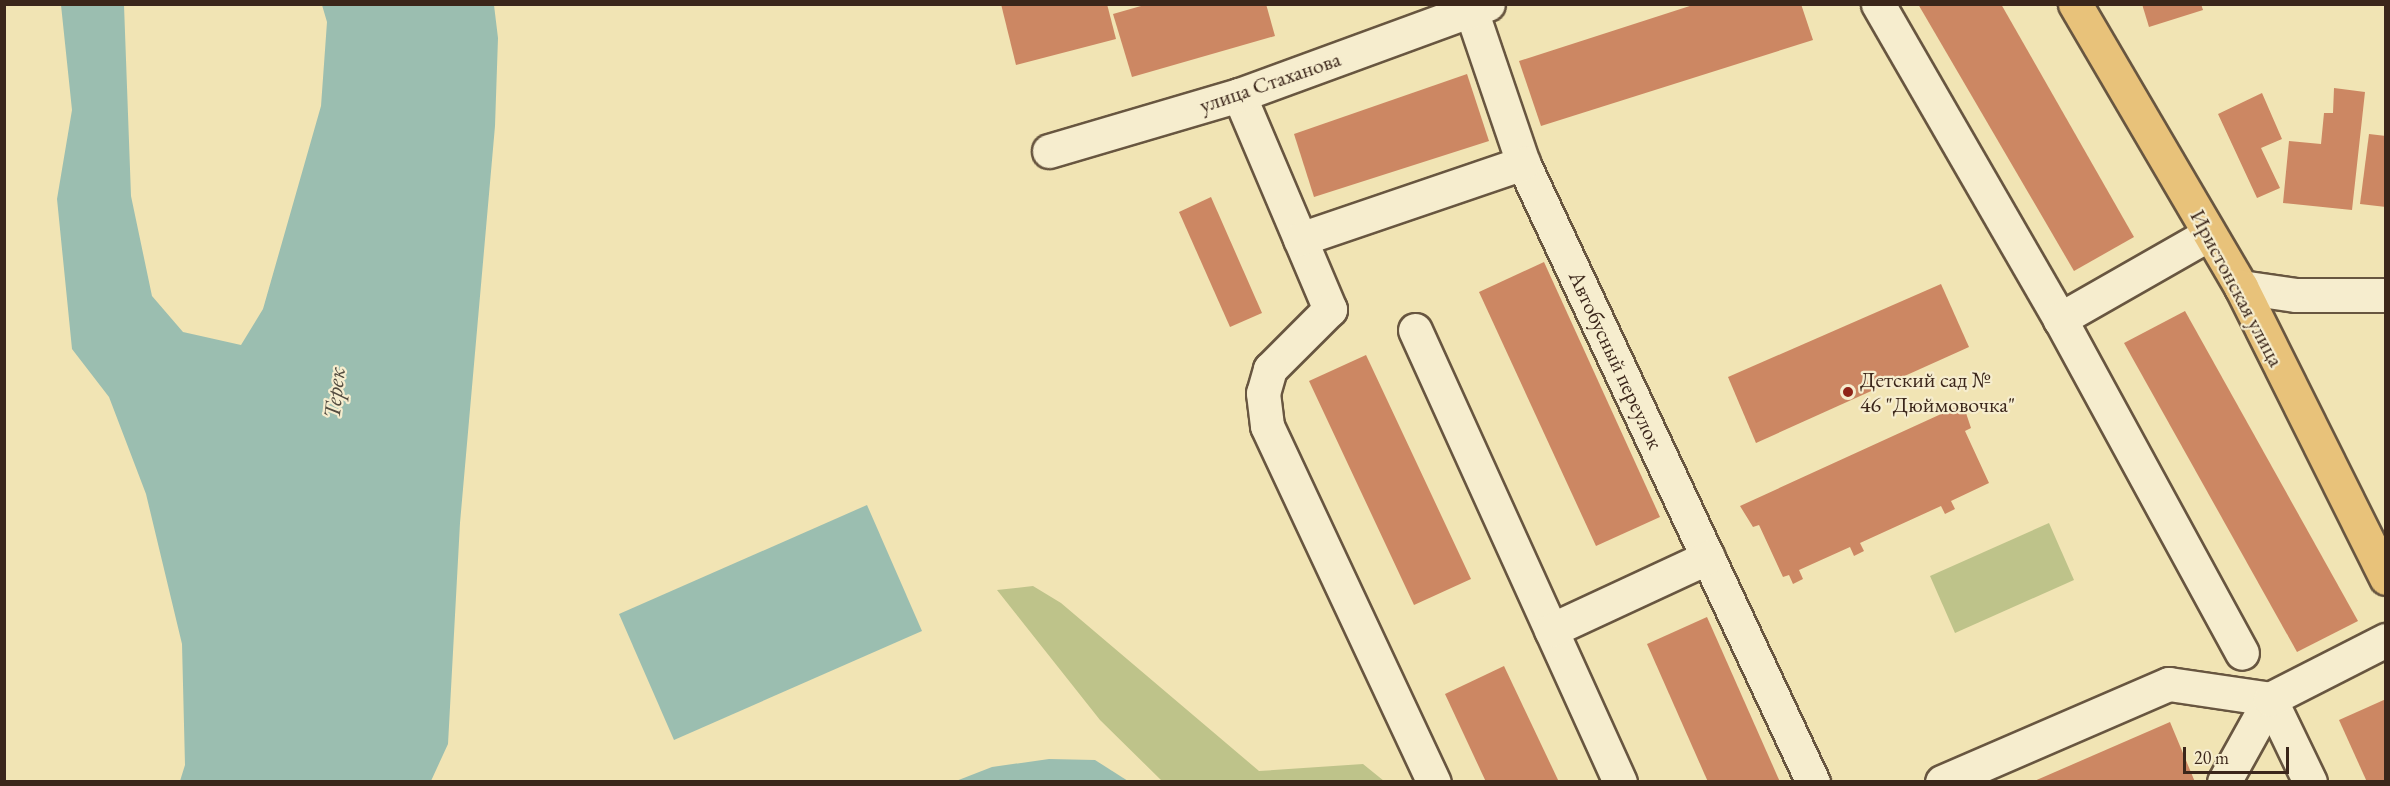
<!DOCTYPE html>
<html>
<head>
<meta charset="utf-8">
<style>
	body { margin:0 }
	#map { position:relative; width:2390px; height:786px; overflow:hidden; background:#f1e4b4; font-family:"EB Garamond",serif }
	div>[style] { position:absolute }
	.green>* { inset:0; background:#bec38a }
	.water>* { inset:0; background:#9bbeb0 }
	.building>* { inset:0; background:#cc8763 }
	.roads { filter:drop-shadow(2px 0 #685640) drop-shadow(-2px 0 #685640) drop-shadow(0 2px #685640) drop-shadow(0 -2px #685640) }
	.minor>* { height:33px; margin:-16.5px; padding:0 16.5px; transform-origin:16.5px; border-radius:16.5px; background:#f6edce }
	.major>* { height:33px; margin:-16.5px; padding:0 16.5px; transform-origin:16.5px; border-radius:16.5px; background:#e8c27a }
	.dots>* { width:16px; height:16px; translate:-50% -50%; box-sizing:border-box; border:3px solid #f6edce; border-radius:50% }
	span { translate:-50% -50%; white-space:nowrap; text-align:center; line-height:1.15; -webkit-text-stroke:4.5px #f6edce; paint-order:stroke }
	.street-label { font-size:22px; color:#3b261a }
	.poi-label { font-size:22px; color:#3b261a }
	.left { translate:0 -50%; text-align:left }
	.water-label { font-size:24px; color:#534c40; font-style:italic }
	.frame { position:absolute; inset:0; border:6px solid #3b261a; pointer-events:none }
	.scale { position:absolute; left:2183px; top:747px; width:106px; height:27px; box-sizing:border-box; border:3px solid #3b261a; border-top:0; padding-left:8px; font-size:18px; line-height:21px; white-space:nowrap; color:#3b261a; -webkit-text-stroke:4px #f6edce; paint-order:stroke }
</style>
</head>
<body>
<div id="map">
	<div class="green">
		<i style="clip-path:polygon(2049px 523px,2074px 580px,1955px 633px,1930px 576px)"></i>
		<i style="clip-path:polygon(1033px 586px,1061px 603px,1259px 771px,1363px 764px,1384px 781px,1162px 781px,1100px 720px,997px 590px)"></i>
	</div>
	<div class="water">
		<i style="clip-path:polygon(61px 5px,124px 5px,131px 196px,152px 296px,183px 332px,241px 345px,263px 309px,321px 106px,327px 22px,322px 5px,494px 5px,498px 38px,495px 126px,460px 523px,448px 744px,431px 781px,180px 781px,185px 765px,182px 644px,146px 494px,109px 397px,72px 349px,57px 199px,72px 110px)"></i>
		<i style="clip-path:polygon(867px 505px,922px 631px,674px 740px,619px 614px)"></i>
		<i style="clip-path:polygon(1049px 759px,1095px 760px,1128px 781px,956px 781px,992px 767px)"></i>
	</div>
	<div class="building">
		<i style="clip-path:polygon(1001px 4px,1107px 4px,1116px 39px,1016px 65px)"></i>
		<i style="clip-path:polygon(1148px 4px,1266px 4px,1275px 36px,1132px 77px,1113px 14px)"></i>
		<i style="clip-path:polygon(1696px 4px,1801px 4px,1813px 40px,1541px 126px,1519px 61px)"></i>
		<i style="clip-path:polygon(1918px 4px,2001px 4px,2134px 237px,2074px 271px)"></i>
		<i style="clip-path:polygon(2142px 4px,2201px 4px,2203px 10px,2149px 27px)"></i>
		<i style="clip-path:polygon(1467px 74px,1489px 141px,1314px 197px,1294px 134px)"></i>
		<i style="clip-path:polygon(2334px 88px,2365px 92px,2352px 210px,2283px 203px,2289px 141px,2321px 144px,2324px 113px,2333px 113px)"></i>
		<i style="clip-path:polygon(2262px 93px,2282px 139px,2261px 148px,2280px 188px,2257px 198px,2218px 114px)"></i>
		<i style="clip-path:polygon(2369px 134px,2386px 136px,2386px 207px,2360px 204px)"></i>
		<i style="clip-path:polygon(1211px 197px,1262px 313px,1230px 327px,1179px 212px)"></i>
		<i style="clip-path:polygon(1544px 262px,1660px 517px,1596px 546px,1479px 292px)"></i>
		<i style="clip-path:polygon(1941px 284px,1969px 347px,1756px 443px,1728px 377px)"></i>
		<i style="clip-path:polygon(2185px 311px,2358px 621px,2297px 652px,2124px 343px)"></i>
		<i style="clip-path:polygon(1366px 355px,1471px 579px,1414px 605px,1309px 381px)"></i>
		<i style="clip-path:polygon(1963px 404px,1971px 428px,1965px 431px,1989px 483px,1951px 501px,1955px 509px,1945px 514px,1941px 506px,1860px 543px,1864px 551px,1854px 556px,1850px 547px,1799px 570px,1803px 579px,1793px 584px,1789px 575px,1783px 577px,1759px 525px,1753px 527px,1740px 506px)"></i>
		<i style="clip-path:polygon(1707px 617px,1780px 782px,1708px 782px,1647px 644px)"></i>
		<i style="clip-path:polygon(1504px 666px,1559px 782px,1486px 782px,1445px 694px)"></i>
		<i style="clip-path:polygon(2386px 699px,2386px 782px,2367px 782px,2339px 720px)"></i>
		<i style="clip-path:polygon(2170px 722px,2195px 782px,2032px 782px)"></i>
	</div>
	<div class="roads">
		<div class="minor">
			<i style="left:1878px;top:4px;width:364px;rotate:60deg"></i>
			<i style="left:1471px;top:10px;width:162px;rotate:71.2deg"></i>
			<i style="left:1523px;top:163px;width:684px;rotate:64.9deg"></i>
			<i style="left:1239px;top:95px;width:233px;rotate:67deg"></i>
			<i style="left:1330px;top:309px;width:85px;rotate:135deg"></i>
			<i style="left:1270px;top:369px;width:25px;rotate:106deg"></i>
			<i style="left:1263px;top:393px;width:33px;rotate:83deg"></i>
			<i style="left:1267px;top:426px;width:393px;rotate:64.9deg"></i>
			<i style="left:1049px;top:151px;width:198px;rotate:-16.4deg"></i>
			<i style="left:1239px;top:95px;width:265px;rotate:-20.1deg"></i>
			<i style="left:2209px;top:234px;width:172px;rotate:150.3deg"></i>
			<i style="left:2060px;top:319px;width:380px;rotate:61.4deg"></i>
			<i style="left:1300px;top:239px;width:236px;rotate:-18.8deg"></i>
			<i style="left:2241px;top:287px;width:56px;rotate:8.3deg"></i>
			<i style="left:2296px;top:295px;width:90px"></i>
			<i style="left:1415px;top:330px;width:496px;rotate:65.6deg"></i>
			<i style="left:1551px;top:630px;width:173px;rotate:-24.9deg"></i>
			<i style="left:1942px;top:782px;width:247px;rotate:-23.4deg"></i>
			<i style="left:2169px;top:684px;width:102px;rotate:8.4deg"></i>
			<i style="left:2270px;top:699px;width:95px;rotate:119deg"></i>
			<i style="left:2310px;top:782px;width:92px;rotate:-115.7deg"></i>
			<i style="left:2270px;top:699px;width:130px;rotate:-27deg"></i>
		</div>
		<div class="major">
			<i style="left:2075px;top:4px;width:328px;rotate:59.6deg"></i>
			<i style="left:2241px;top:287px;width:325px;rotate:63.5deg"></i>
		</div>
	</div>
	<div class="dots">
		<i style="left:1848px;top:392px;background:#8f2418"></i>
	</div>
	<div class="street-label">
		<span style="left:1270px;top:82px;rotate:-19deg">улица Стаханова</span>
		<span style="left:2237px;top:288px;rotate:62deg">Иристонская улица</span>
		<span style="left:1616px;top:360px;rotate:65deg">Автобусный переулок</span>
	</div>
	<div class="poi-label">
		<span class="left" style="left:1860px;top:392px">Детский сад №<br>46 "Дюймовочка"</span>
	</div>
	<div class="water-label">
		<span style="left:334px;top:393px;rotate:-84deg">Терек</span>
	</div>
	<div class="frame"></div>
	<div class="scale">20 m</div>
</div>
</body>
</html>
